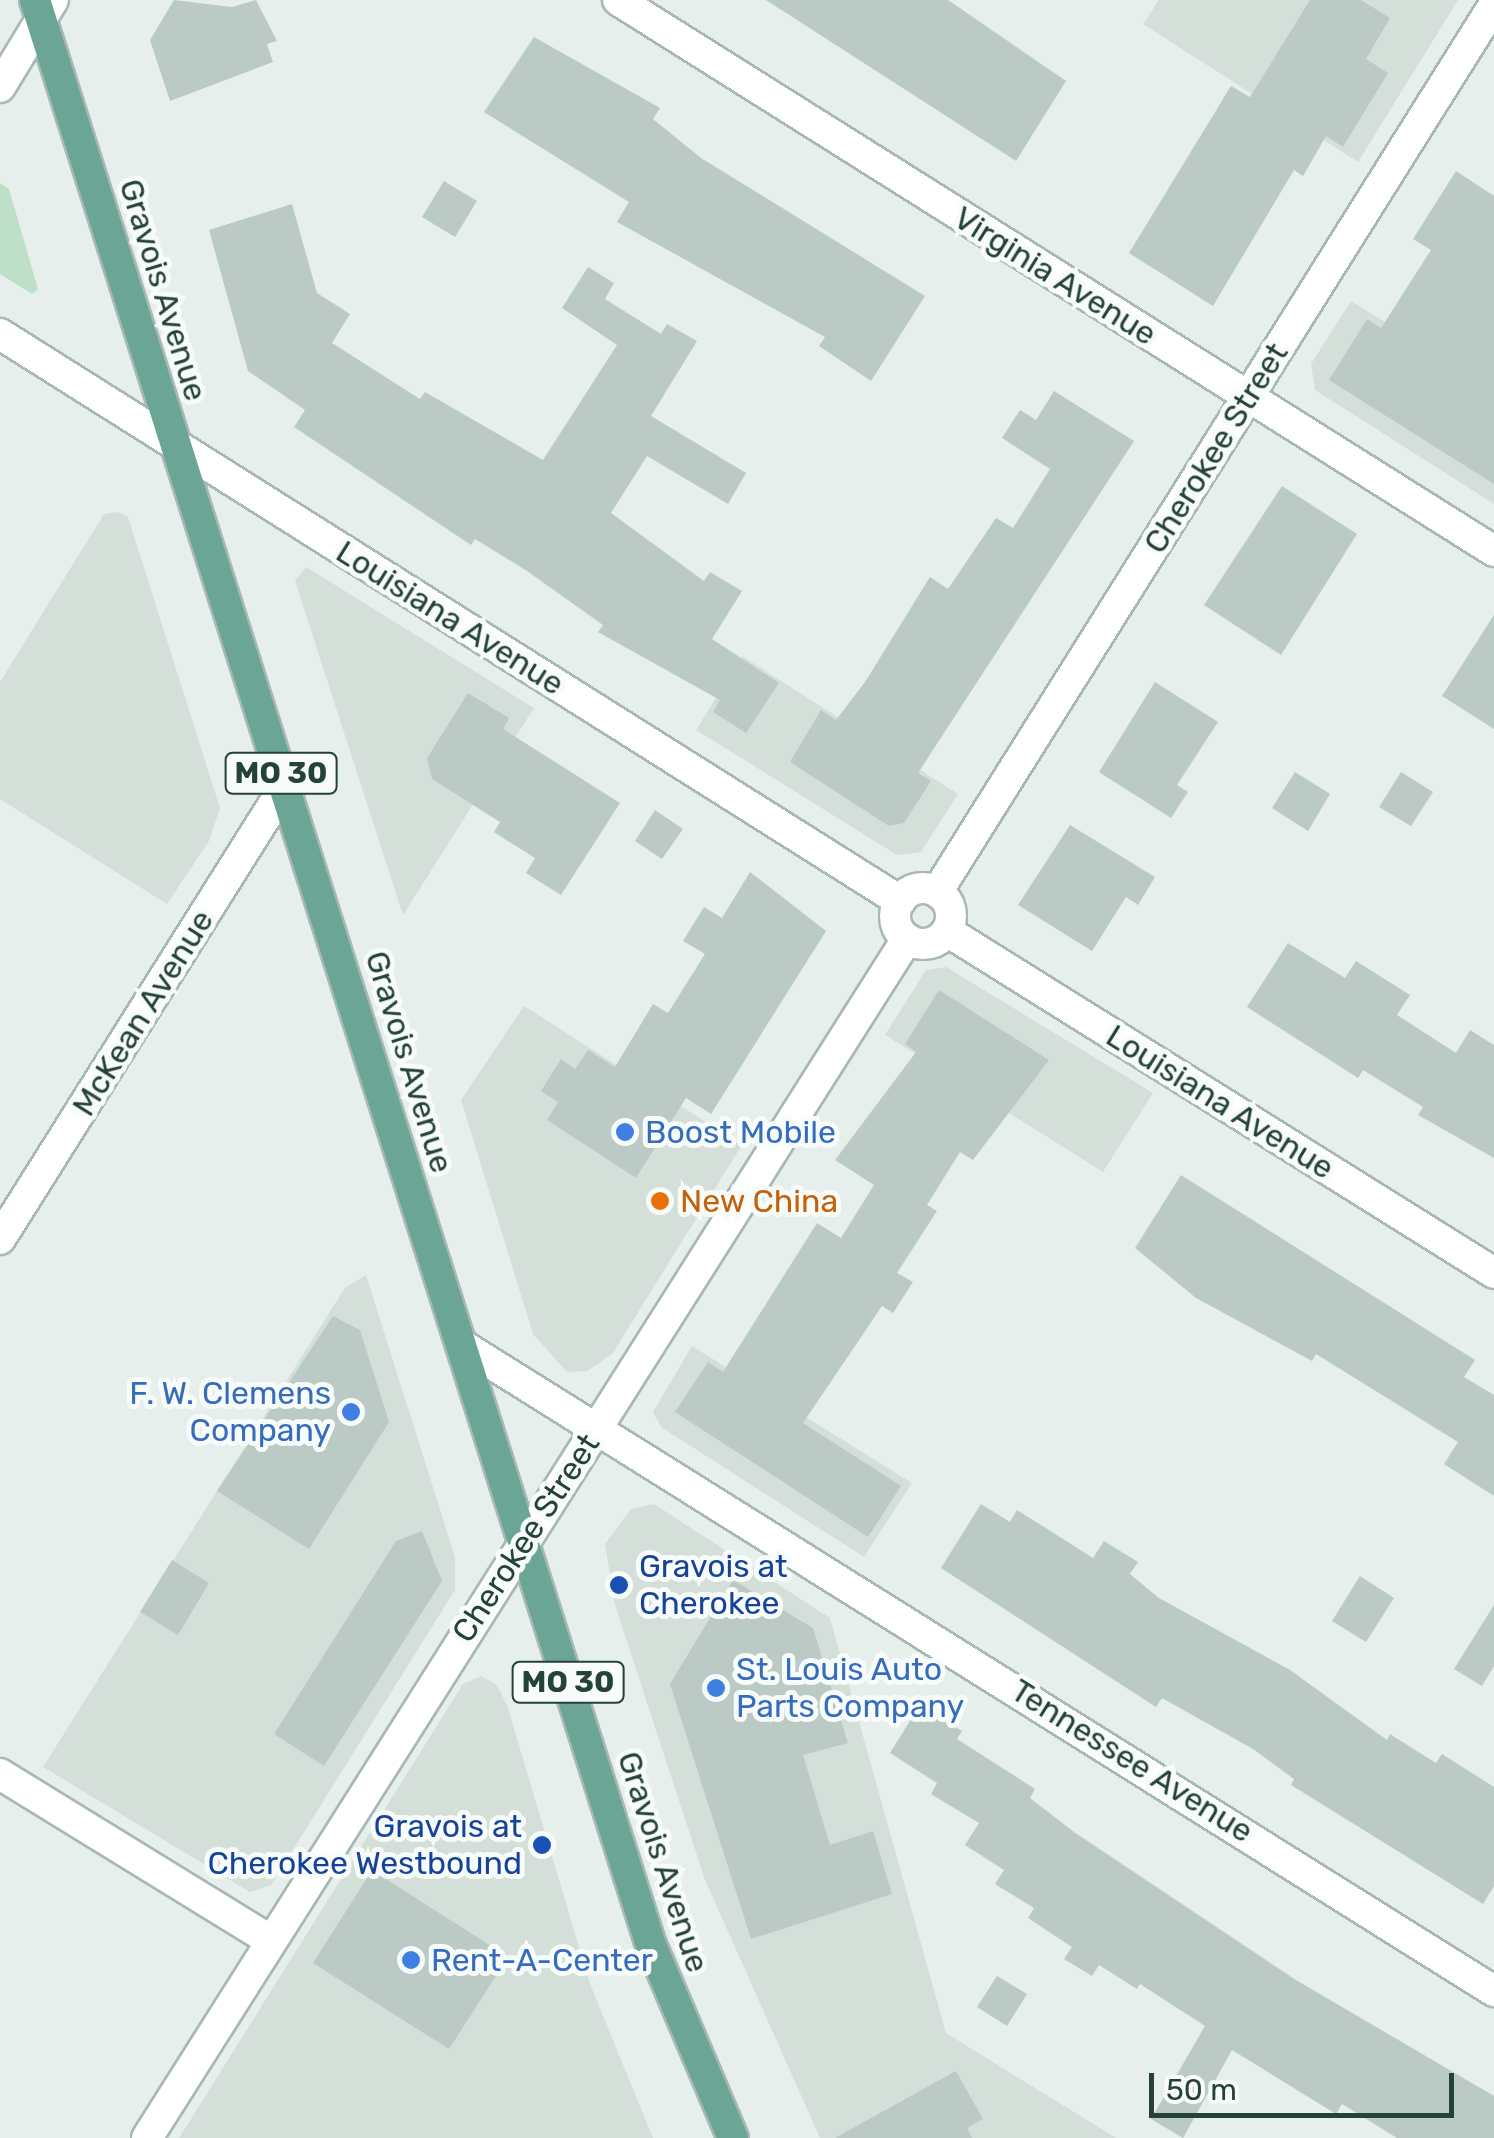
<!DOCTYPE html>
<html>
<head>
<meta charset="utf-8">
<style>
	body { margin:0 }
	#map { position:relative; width:1494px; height:2138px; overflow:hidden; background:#e6efeb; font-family:Rubik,sans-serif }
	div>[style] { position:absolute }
	.built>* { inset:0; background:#d4dfda }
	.green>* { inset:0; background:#bfe0c8 }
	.building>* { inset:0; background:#bbcac4 }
	.roads { filter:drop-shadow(2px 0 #a8b8b2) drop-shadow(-2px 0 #a8b8b2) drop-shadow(0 2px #a8b8b2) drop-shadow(0 -2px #a8b8b2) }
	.street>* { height:30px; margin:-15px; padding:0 15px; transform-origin:15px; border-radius:15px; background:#fff }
	.secondary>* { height:30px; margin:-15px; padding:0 15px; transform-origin:15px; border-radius:15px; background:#fff }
	.secondary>.ring { margin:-15px; padding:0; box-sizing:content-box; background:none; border:30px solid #fff; border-radius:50% }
	.primary>* { height:30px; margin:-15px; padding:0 15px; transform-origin:15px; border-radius:15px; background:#6aa596 }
	.dots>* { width:28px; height:28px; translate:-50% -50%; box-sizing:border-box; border:5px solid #f7fbf9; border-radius:50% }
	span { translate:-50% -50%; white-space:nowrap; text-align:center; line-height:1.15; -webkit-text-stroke:10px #f7fbf9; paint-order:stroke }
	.shield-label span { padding:2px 8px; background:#f7fbf9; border:2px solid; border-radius:8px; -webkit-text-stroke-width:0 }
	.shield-label { font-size:30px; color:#24423a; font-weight:700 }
	.street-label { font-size:32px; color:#24423a }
	.shop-label { font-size:32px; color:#366cbe }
	.left { translate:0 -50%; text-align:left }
	.right { translate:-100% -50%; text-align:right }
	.food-label { font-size:32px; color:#c56008 }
	.transit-label { font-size:32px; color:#164399 }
	.scale { position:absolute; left:1149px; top:2073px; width:305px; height:45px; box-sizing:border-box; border:5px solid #24423a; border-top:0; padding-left:12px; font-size:30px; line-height:35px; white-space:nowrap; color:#24423a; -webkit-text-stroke:8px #f7fbf9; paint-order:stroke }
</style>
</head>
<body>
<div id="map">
	<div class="built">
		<i style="clip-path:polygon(1159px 0,1458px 0,1358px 162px,1143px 24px)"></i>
		<i style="clip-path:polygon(1351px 301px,1494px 390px,1494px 504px,1315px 390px,1311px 364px)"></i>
		<i style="clip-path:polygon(118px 512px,128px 517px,220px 808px,209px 841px,167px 904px,0 799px,0 682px,104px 514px)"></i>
		<i style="clip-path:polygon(306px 567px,534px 708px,403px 915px,295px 581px)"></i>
		<i style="clip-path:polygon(742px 656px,958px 794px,921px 852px,897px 855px,696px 730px)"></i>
		<i style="clip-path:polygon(946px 967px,1153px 1093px,1103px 1172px,885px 1035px,926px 970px)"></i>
		<i style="clip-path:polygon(524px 1006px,742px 1145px,612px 1354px,587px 1371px,567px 1372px,533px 1334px,461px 1100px)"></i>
		<i style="clip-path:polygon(366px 1275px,455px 1557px,455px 1590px,271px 1885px,250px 1892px,43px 1767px,345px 1288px)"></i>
		<i style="clip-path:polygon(692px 1346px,912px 1483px,864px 1557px,661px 1427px,653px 1412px)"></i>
		<i style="clip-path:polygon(654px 1504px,830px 1618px,946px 2033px,1116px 2138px,820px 2138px,705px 1880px,615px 1605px,605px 1544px,631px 1509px)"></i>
		<i style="clip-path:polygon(481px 1676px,497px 1685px,507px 1705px,590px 1984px,653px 2138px,179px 2138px,463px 1684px)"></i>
	</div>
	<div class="green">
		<i style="clip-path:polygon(0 183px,9px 189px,38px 289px,32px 294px,0 274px)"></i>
	</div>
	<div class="building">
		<i style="clip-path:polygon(174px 0,232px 7px,256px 0,277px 41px,267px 44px,273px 62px,170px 101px,150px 40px)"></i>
		<i style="clip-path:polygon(766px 0,948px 0,1066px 81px,1016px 161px)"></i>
		<i style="clip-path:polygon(1310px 0,1361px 0,1390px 18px,1366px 59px,1388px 73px,1343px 147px,1326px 136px,1303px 176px,1294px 170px,1213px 306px,1129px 253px,1231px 86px,1250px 97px)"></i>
		<i style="clip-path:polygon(534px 37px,660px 108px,653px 119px,701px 158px,925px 296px,871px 381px,819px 346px,825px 337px,617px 222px,629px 202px,484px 112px)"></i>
		<i style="clip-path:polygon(1456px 171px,1494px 196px,1494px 484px,1329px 380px,1367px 319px,1381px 328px,1431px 250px,1413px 239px)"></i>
		<i style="clip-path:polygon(444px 181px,477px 201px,455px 237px,422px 217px)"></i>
		<i style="clip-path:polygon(292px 204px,317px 293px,350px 314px,332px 343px,420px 399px,425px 392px,543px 460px,617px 345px,562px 308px,588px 267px,614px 283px,605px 299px,661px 334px,667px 324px,697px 341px,651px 416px,746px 473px,728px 504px,647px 456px,611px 513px,704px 581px,710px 572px,742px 591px,712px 639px,779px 683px,746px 733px,713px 712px,720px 700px,598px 632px,603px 625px,527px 571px,475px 539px,471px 545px,294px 427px,305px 410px,248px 371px,209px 230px)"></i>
		<i style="clip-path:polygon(1054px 391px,1134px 441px,918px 773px,931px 781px,904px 823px,889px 826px,790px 762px,821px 710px,836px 720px,865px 682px,930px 577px,948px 589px,996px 518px,1013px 528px,1050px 469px,1002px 438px,1020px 410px,1036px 420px)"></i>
		<i style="clip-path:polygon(1282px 486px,1357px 534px,1281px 655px,1204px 605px)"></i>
		<i style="clip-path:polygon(1494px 615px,1494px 729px,1442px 696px)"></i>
		<i style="clip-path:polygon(1155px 682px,1218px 722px,1177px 785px,1188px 792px,1171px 818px,1099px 772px)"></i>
		<i style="clip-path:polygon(468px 693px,509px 718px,503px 729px,620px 803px,561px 895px,526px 873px,535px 858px,494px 832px,500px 822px,432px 779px,427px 758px)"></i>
		<i style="clip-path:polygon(1295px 772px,1330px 794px,1308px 831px,1272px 808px)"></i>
		<i style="clip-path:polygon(1401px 772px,1433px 792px,1411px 826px,1379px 807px)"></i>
		<i style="clip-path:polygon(655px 810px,683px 829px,662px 859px,635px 841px)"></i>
		<i style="clip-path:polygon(1070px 825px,1155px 877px,1138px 905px,1126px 897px,1092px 951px,1018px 905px)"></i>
		<i style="clip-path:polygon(750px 872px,826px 931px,711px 1114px,686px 1098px,636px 1178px,547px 1120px,558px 1102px,541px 1091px,561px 1059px,575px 1069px,588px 1050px,615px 1067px,653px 1004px,668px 1013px,705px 954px,683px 941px,704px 907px,722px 918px)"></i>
		<i style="clip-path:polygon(1288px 943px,1345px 978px,1356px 961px,1410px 995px,1397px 1015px,1456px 1053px,1470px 1030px,1494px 1045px,1494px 1158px,1418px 1115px,1423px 1107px,1363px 1070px,1358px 1078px,1247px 1007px)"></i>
		<i style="clip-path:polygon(939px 990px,1049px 1060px,973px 1160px,960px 1152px,927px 1205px,937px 1211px,897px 1273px,913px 1282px,893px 1313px,882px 1306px,803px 1423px,901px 1486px,868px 1537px,675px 1412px,708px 1362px,723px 1372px,817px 1223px,841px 1238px,874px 1185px,835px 1160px,916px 1052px,905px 1044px)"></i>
		<i style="clip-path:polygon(1181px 1175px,1475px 1360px,1464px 1377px,1494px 1395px,1494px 1496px,1444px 1464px,1458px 1442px,1316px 1354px,1312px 1361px,1196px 1298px,1135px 1248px)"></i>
		<i style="clip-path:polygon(333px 1316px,360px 1330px,389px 1422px,309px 1549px,217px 1491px)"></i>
		<i style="clip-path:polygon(981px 1504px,1010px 1522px,1017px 1510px,1093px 1558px,1104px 1541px,1138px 1562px,1130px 1574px,1159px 1598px,1290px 1670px,1387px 1740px,1390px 1734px,1436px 1763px,1442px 1754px,1494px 1787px,1494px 1886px,1483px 1904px,1291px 1785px,1294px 1779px,1253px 1749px,1162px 1698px,1156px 1707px,941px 1568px)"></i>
		<i style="clip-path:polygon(422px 1531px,442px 1581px,324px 1766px,274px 1734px,396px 1541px)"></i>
		<i style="clip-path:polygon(172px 1560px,209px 1583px,178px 1635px,140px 1612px)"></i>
		<i style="clip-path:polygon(1360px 1576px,1394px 1598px,1366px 1642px,1332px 1621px)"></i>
		<i style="clip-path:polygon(733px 1580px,813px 1628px,848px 1743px,803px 1755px,830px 1845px,873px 1831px,892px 1894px,751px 1939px,670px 1684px)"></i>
		<i style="clip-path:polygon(1494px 1605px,1494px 1666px,1482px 1686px,1454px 1669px)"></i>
		<i style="clip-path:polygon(920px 1705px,962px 1731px,957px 1739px,1035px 1789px,1030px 1798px,1074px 1832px,1296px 1980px,1494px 2096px,1494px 2138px,1397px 2138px,1342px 2104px,1336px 2114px,1232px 2050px,1183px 2138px,1151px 2119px,1205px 2026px,1140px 1984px,1137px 1989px,1099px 1965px,1092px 1976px,1064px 1959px,1072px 1947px,1028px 1918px,1034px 1908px,995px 1884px,1004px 1870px,965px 1845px,979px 1823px,931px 1794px,937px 1783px,890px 1753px)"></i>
		<i style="clip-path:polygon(372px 1870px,508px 1957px,449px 2049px,313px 1963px)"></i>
		<i style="clip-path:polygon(997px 1976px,1027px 1994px,1007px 2026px,977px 2007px)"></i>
		<i style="clip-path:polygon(956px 2071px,983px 2119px,967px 2128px,972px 2138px,835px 2138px)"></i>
	</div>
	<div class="roads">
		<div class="street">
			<i style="left:618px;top:0;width:1035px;rotate:32.17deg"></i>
			<i style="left:0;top:87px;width:102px;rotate:-58.7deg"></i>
			<i style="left:0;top:334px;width:1064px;rotate:32.21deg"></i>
			<i style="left:947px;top:931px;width:645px;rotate:32.01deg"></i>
			<i style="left:0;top:1239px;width:535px;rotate:-57.82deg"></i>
			<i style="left:462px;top:1345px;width:1218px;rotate:32.05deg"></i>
			<i style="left:0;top:1774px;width:318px;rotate:31.6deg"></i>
		</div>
		<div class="secondary">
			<i class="ring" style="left:895px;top:888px;width:26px;height:26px"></i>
			<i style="left:937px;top:892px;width:1047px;rotate:-57.87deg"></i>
			<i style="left:147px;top:2138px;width:1420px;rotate:-57.63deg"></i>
		</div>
		<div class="primary">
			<i style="left:35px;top:0;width:2040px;rotate:72.43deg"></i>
			<i style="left:651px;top:1945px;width:210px;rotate:67deg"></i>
		</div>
	</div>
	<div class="dots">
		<i style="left:625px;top:1132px;background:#3f7fe0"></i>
		<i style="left:660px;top:1201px;background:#e8710a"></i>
		<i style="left:351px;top:1412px;background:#3f7fe0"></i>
		<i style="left:619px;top:1585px;background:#1a4fb4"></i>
		<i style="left:716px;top:1688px;background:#3f7fe0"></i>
		<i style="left:542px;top:1845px;background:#1a4fb4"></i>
		<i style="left:411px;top:1960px;background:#3f7fe0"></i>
	</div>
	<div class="shield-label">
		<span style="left:281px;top:773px">MO 30</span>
		<span style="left:568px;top:1682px">MO 30</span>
	</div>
	<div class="street-label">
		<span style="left:1055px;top:276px;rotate:32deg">Virginia Avenue</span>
		<span style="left:163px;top:290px;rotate:73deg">Gravois Avenue</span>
		<span style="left:1216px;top:448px;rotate:-58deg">Cherokee Street</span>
		<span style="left:450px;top:618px;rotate:32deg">Louisiana Avenue</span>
		<span style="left:143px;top:1013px;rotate:-58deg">McKean Avenue</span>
		<span style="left:409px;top:1062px;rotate:73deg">Gravois Avenue</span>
		<span style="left:1220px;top:1102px;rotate:32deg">Louisiana Avenue</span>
		<span style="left:526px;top:1538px;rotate:-57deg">Cherokee Street</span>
		<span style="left:1132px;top:1761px;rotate:32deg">Tennessee Avenue</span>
		<span style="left:663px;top:1862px;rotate:72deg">Gravois Avenue</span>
	</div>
	<div class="shop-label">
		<span class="left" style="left:645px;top:1132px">Boost Mobile</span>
		<span class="right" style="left:331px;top:1412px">F. W. Clemens<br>Company</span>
		<span class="left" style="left:736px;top:1688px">St. Louis Auto<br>Parts Company</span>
		<span class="left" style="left:431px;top:1960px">Rent-A-Center</span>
	</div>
	<div class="food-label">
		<span class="left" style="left:680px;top:1201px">New China</span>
	</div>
	<div class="transit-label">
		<span class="left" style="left:639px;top:1585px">Gravois at<br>Cherokee</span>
		<span class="right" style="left:522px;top:1845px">Gravois at<br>Cherokee Westbound</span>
	</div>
	<div class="scale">50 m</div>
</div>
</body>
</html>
